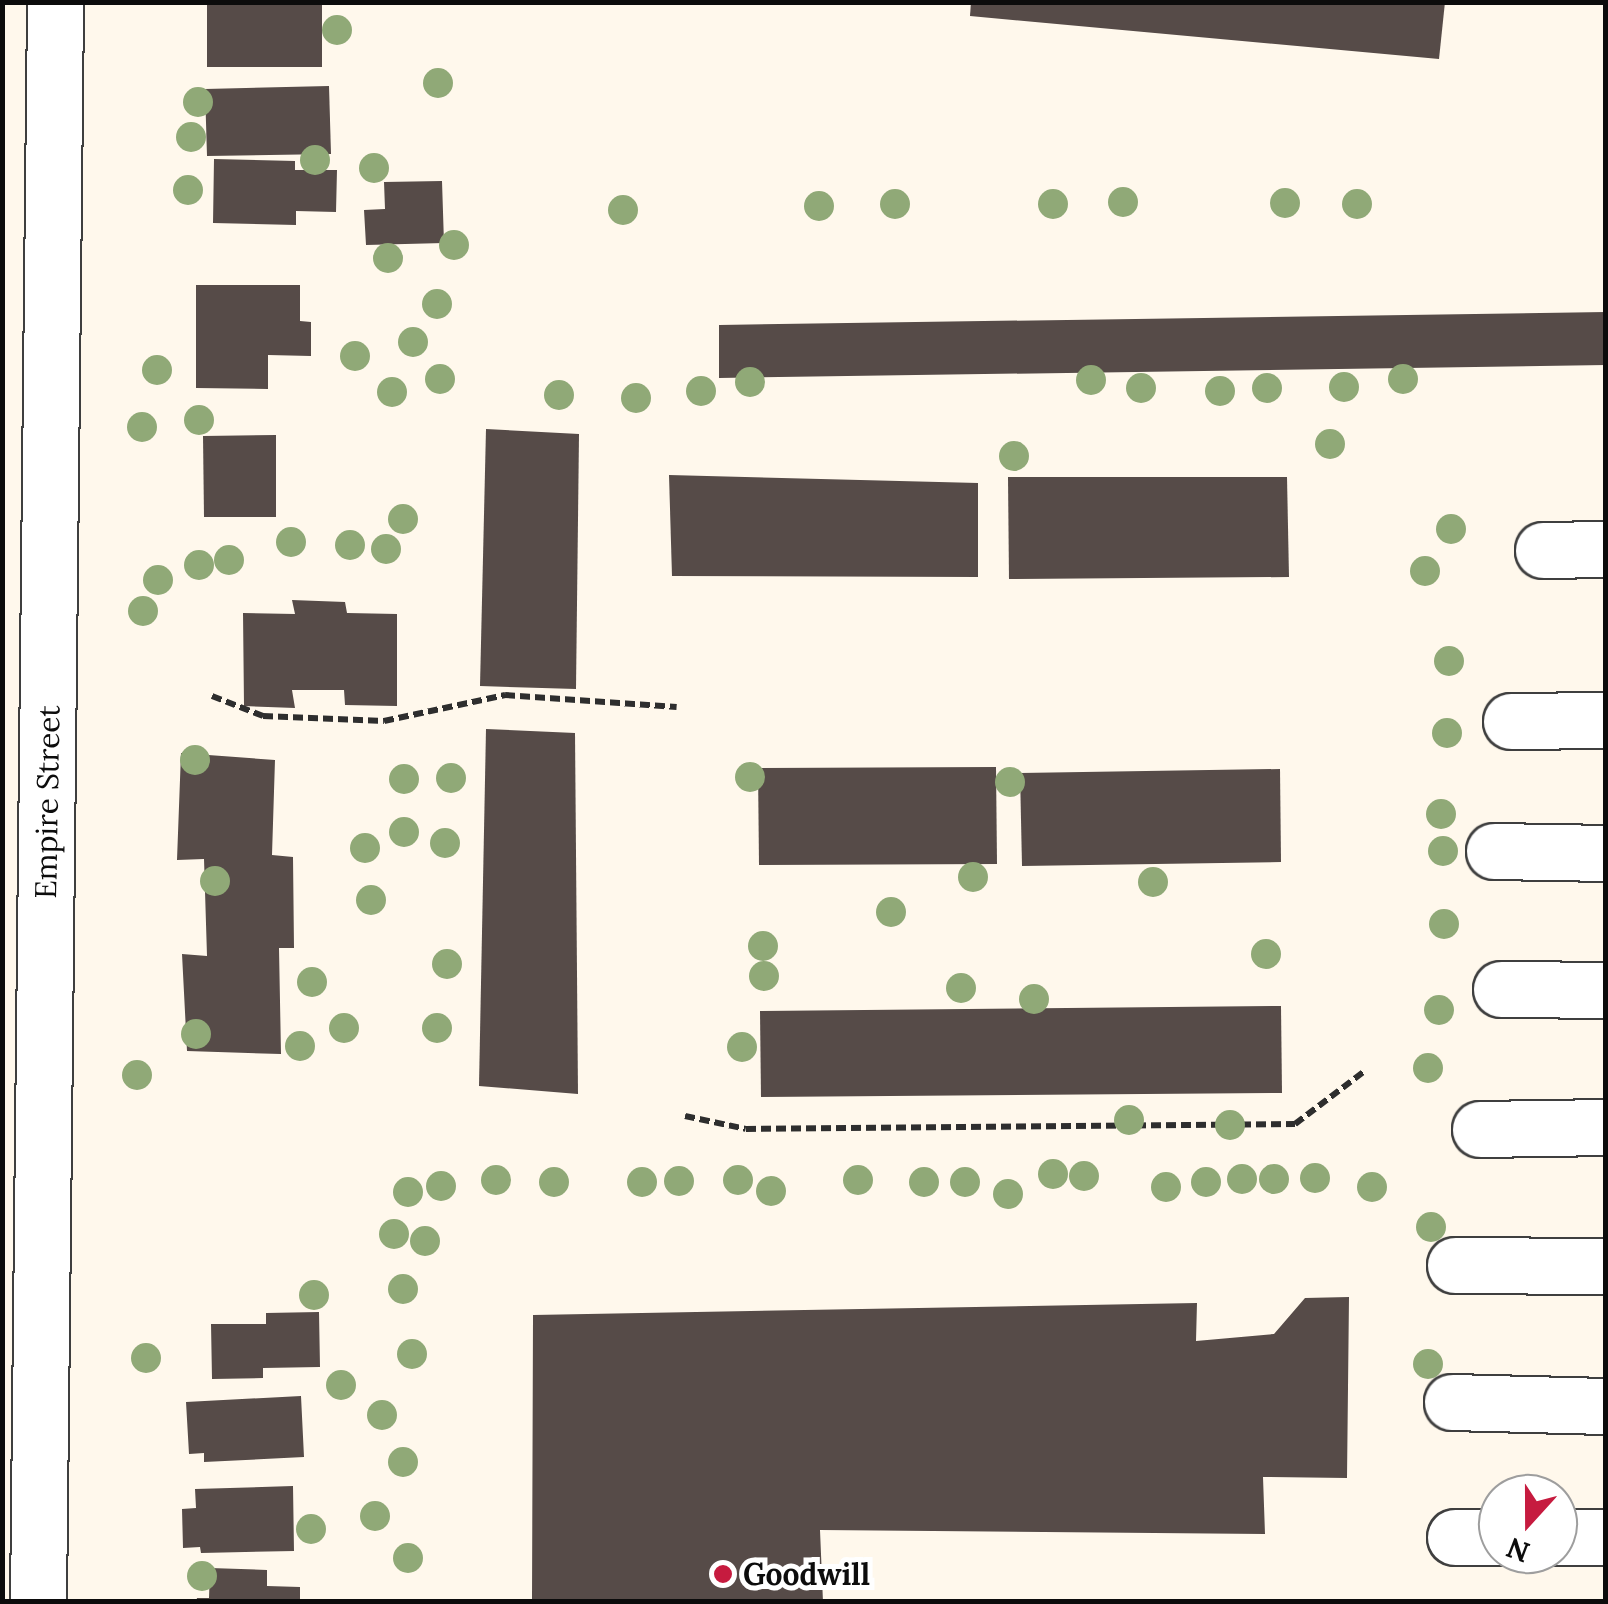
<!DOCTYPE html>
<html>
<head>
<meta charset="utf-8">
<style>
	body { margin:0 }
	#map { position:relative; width:1608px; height:1604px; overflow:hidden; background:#fff8ec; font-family:Lora,serif }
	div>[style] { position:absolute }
	.building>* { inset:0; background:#564b48 }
	.path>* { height:6px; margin-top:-3px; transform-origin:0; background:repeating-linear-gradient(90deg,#2e2e2e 0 10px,transparent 0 15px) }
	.roads { filter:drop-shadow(2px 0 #3f3f3f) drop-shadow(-2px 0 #3f3f3f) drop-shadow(0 2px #3f3f3f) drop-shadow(0 -2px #3f3f3f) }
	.minor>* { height:55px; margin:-27.5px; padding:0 27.5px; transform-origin:27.5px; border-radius:27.5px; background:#fff }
	.trees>* { width:30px; height:30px; margin:-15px; border-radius:50%; background:#90a977 }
	.dots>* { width:28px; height:28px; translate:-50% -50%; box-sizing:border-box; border:5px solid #fff; border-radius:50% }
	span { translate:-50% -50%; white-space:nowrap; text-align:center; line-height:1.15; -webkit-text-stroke:10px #fff; paint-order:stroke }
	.street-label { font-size:30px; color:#0c0c0c }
	.poi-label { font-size:30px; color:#0c0c0c; font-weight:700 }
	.left { translate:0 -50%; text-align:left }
	.frame { position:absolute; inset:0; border:5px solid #0c0c0c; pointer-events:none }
	.north { position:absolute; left:1478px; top:1474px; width:100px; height:100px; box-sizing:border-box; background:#fff; border:2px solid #9e9e9e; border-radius:50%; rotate:201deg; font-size:28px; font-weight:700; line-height:40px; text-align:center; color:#0c0c0c }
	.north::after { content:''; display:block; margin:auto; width:35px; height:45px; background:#c61b3f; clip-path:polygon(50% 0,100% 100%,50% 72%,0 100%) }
</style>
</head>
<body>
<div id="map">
	<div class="building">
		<i style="clip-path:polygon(207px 2px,322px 2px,322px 67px,207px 67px)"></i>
		<i style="clip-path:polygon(971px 2px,1445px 2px,1439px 59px,970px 16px)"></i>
		<i style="clip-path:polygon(329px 86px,331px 154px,207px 156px,205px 89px)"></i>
		<i style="clip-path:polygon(214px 159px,295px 161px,295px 170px,337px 170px,336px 212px,296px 211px,296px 225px,213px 223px)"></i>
		<i style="clip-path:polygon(442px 181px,444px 243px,366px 245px,364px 210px,385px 209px,384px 182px)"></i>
		<i style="clip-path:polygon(196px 285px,300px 285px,300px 321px,311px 322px,311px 356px,268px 355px,268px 389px,196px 388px)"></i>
		<i style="clip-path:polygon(1606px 312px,1606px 365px,719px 378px,719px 325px)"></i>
		<i style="clip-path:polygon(486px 429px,579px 434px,576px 689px,480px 686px)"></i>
		<i style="clip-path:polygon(276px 435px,276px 517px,204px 517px,203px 436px)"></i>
		<i style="clip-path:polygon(669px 475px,978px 483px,978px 577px,672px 576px)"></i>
		<i style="clip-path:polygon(1008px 477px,1287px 477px,1289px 577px,1009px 579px)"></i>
		<i style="clip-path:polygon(292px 600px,345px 602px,347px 613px,397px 614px,397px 706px,345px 705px,344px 690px,292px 690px,295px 708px,244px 706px,243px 613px,295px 614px)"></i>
		<i style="clip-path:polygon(486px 729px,575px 733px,578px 1094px,479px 1086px)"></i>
		<i style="clip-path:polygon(181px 753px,275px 760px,272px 855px,293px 857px,294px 948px,279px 948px,281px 1054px,187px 1051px,182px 954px,207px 956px,204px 859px,177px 860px)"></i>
		<i style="clip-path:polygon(996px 767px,997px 864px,759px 865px,758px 768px)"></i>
		<i style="clip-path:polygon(1280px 769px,1281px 862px,1022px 866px,1020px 773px)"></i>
		<i style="clip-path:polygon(1281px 1006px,1282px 1093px,761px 1097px,760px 1011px)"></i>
		<i style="clip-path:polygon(1349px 1297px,1347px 1478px,1263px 1477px,1265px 1534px,820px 1530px,823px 1602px,532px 1602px,533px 1315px,1197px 1303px,1196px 1341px,1274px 1334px,1305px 1298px)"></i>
		<i style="clip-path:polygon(319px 1312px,320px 1367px,263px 1368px,263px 1378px,212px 1379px,211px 1324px,266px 1324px,266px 1313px)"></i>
		<i style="clip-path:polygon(301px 1396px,304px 1457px,204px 1462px,204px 1453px,189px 1454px,186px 1402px)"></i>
		<i style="clip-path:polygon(293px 1486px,294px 1551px,201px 1553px,200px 1547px,183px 1548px,182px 1509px,196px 1508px,195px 1489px)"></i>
		<i style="clip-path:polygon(210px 1568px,267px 1570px,267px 1586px,300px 1587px,300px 1602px,196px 1602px,197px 1598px,209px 1598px)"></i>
	</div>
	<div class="path">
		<i style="left:212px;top:696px;width:55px;rotate:21.4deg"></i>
		<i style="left:263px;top:716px;width:121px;rotate:2.4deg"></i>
		<i style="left:384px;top:721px;width:124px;rotate:-12.1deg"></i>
		<i style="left:505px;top:695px;width:172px;rotate:4deg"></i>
		<i style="left:685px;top:1116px;width:62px;rotate:12deg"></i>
		<i style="left:746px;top:1129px;width:549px;rotate:-0.52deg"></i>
		<i style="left:1295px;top:1124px;width:89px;rotate:-37.3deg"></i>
	</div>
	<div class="roads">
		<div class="minor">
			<i style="left:1543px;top:550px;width:63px;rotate:-0.9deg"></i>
			<i style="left:1511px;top:721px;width:95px;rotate:-0.6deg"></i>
			<i style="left:1494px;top:851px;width:112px;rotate:1deg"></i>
			<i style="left:1501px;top:989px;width:105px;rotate:0.5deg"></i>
			<i style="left:1480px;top:1129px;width:126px;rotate:-0.9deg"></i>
			<i style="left:1455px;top:1265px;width:151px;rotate:0.4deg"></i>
			<i style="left:1452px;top:1402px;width:154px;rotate:1.5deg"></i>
			<i style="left:1455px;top:1537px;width:43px"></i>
			<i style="left:1558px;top:1537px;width:48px"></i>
			<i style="left:38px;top:1602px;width:1600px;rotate:-89.39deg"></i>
		</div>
	</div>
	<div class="trees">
		<i style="left:337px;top:30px"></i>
		<i style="left:438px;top:83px"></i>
		<i style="left:198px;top:102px"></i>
		<i style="left:191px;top:137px"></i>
		<i style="left:315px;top:160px"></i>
		<i style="left:374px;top:168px"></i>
		<i style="left:188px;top:190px"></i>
		<i style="left:1123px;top:202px"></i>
		<i style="left:1285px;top:203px"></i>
		<i style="left:895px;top:204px"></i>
		<i style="left:1053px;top:204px"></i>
		<i style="left:1357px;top:204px"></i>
		<i style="left:819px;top:206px"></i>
		<i style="left:623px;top:210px"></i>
		<i style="left:454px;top:245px"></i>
		<i style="left:388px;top:258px"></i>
		<i style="left:437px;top:304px"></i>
		<i style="left:413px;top:342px"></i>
		<i style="left:355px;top:356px"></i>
		<i style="left:157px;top:370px"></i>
		<i style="left:440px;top:379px"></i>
		<i style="left:1403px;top:379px"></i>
		<i style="left:1091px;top:380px"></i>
		<i style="left:750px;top:382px"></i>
		<i style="left:1344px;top:387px"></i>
		<i style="left:1141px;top:388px"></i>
		<i style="left:1267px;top:388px"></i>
		<i style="left:701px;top:391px"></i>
		<i style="left:1220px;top:391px"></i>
		<i style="left:392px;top:392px"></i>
		<i style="left:559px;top:395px"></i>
		<i style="left:636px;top:398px"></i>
		<i style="left:199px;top:420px"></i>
		<i style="left:142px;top:427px"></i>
		<i style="left:1330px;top:444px"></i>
		<i style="left:1014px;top:456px"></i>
		<i style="left:403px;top:519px"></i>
		<i style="left:1451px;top:529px"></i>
		<i style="left:291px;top:542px"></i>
		<i style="left:350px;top:545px"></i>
		<i style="left:386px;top:549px"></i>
		<i style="left:229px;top:560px"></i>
		<i style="left:199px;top:565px"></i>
		<i style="left:1425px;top:571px"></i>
		<i style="left:158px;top:580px"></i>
		<i style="left:143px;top:611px"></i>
		<i style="left:1449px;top:661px"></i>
		<i style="left:1447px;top:733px"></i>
		<i style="left:195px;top:760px"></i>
		<i style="left:750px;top:777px"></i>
		<i style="left:451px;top:778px"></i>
		<i style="left:404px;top:779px"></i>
		<i style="left:1010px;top:782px"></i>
		<i style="left:1441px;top:814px"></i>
		<i style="left:404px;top:832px"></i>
		<i style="left:445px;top:843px"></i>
		<i style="left:365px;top:848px"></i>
		<i style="left:1443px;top:851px"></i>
		<i style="left:973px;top:877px"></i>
		<i style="left:215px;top:881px"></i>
		<i style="left:1153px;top:882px"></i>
		<i style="left:371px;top:900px"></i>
		<i style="left:891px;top:912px"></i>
		<i style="left:1444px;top:924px"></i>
		<i style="left:763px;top:946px"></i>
		<i style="left:1266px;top:954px"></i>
		<i style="left:447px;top:964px"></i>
		<i style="left:764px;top:976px"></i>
		<i style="left:312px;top:982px"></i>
		<i style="left:961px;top:988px"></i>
		<i style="left:1034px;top:999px"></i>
		<i style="left:1439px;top:1010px"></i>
		<i style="left:344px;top:1028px"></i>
		<i style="left:437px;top:1028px"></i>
		<i style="left:196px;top:1034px"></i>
		<i style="left:300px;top:1046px"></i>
		<i style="left:742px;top:1047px"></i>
		<i style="left:1428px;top:1068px"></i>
		<i style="left:137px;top:1075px"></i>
		<i style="left:1129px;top:1120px"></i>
		<i style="left:1230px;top:1125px"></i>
		<i style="left:1053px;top:1174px"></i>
		<i style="left:1084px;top:1176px"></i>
		<i style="left:1315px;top:1178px"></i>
		<i style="left:1242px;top:1179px"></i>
		<i style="left:1274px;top:1179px"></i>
		<i style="left:496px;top:1180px"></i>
		<i style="left:738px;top:1180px"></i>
		<i style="left:858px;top:1180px"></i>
		<i style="left:679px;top:1181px"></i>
		<i style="left:554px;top:1182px"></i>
		<i style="left:642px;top:1182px"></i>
		<i style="left:924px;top:1182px"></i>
		<i style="left:965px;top:1182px"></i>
		<i style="left:1206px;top:1182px"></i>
		<i style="left:441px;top:1186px"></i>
		<i style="left:1166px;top:1187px"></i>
		<i style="left:1372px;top:1187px"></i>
		<i style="left:771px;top:1191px"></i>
		<i style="left:408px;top:1192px"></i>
		<i style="left:1008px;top:1194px"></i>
		<i style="left:1431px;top:1227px"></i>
		<i style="left:394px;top:1234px"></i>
		<i style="left:425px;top:1241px"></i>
		<i style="left:403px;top:1289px"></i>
		<i style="left:314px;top:1295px"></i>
		<i style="left:412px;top:1354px"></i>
		<i style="left:146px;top:1358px"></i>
		<i style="left:1428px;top:1364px"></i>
		<i style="left:341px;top:1385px"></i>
		<i style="left:382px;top:1415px"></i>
		<i style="left:403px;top:1462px"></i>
		<i style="left:375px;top:1516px"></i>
		<i style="left:311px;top:1529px"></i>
		<i style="left:408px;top:1558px"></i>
		<i style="left:202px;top:1576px"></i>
	</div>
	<div class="dots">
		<i style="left:723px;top:1574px;background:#c61b3f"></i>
	</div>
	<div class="street-label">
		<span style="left:47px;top:802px;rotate:-89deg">Empire Street</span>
	</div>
	<div class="poi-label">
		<span class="left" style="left:743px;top:1574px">Goodwill</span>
	</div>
	<div class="frame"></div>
	<div class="north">N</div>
</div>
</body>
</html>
